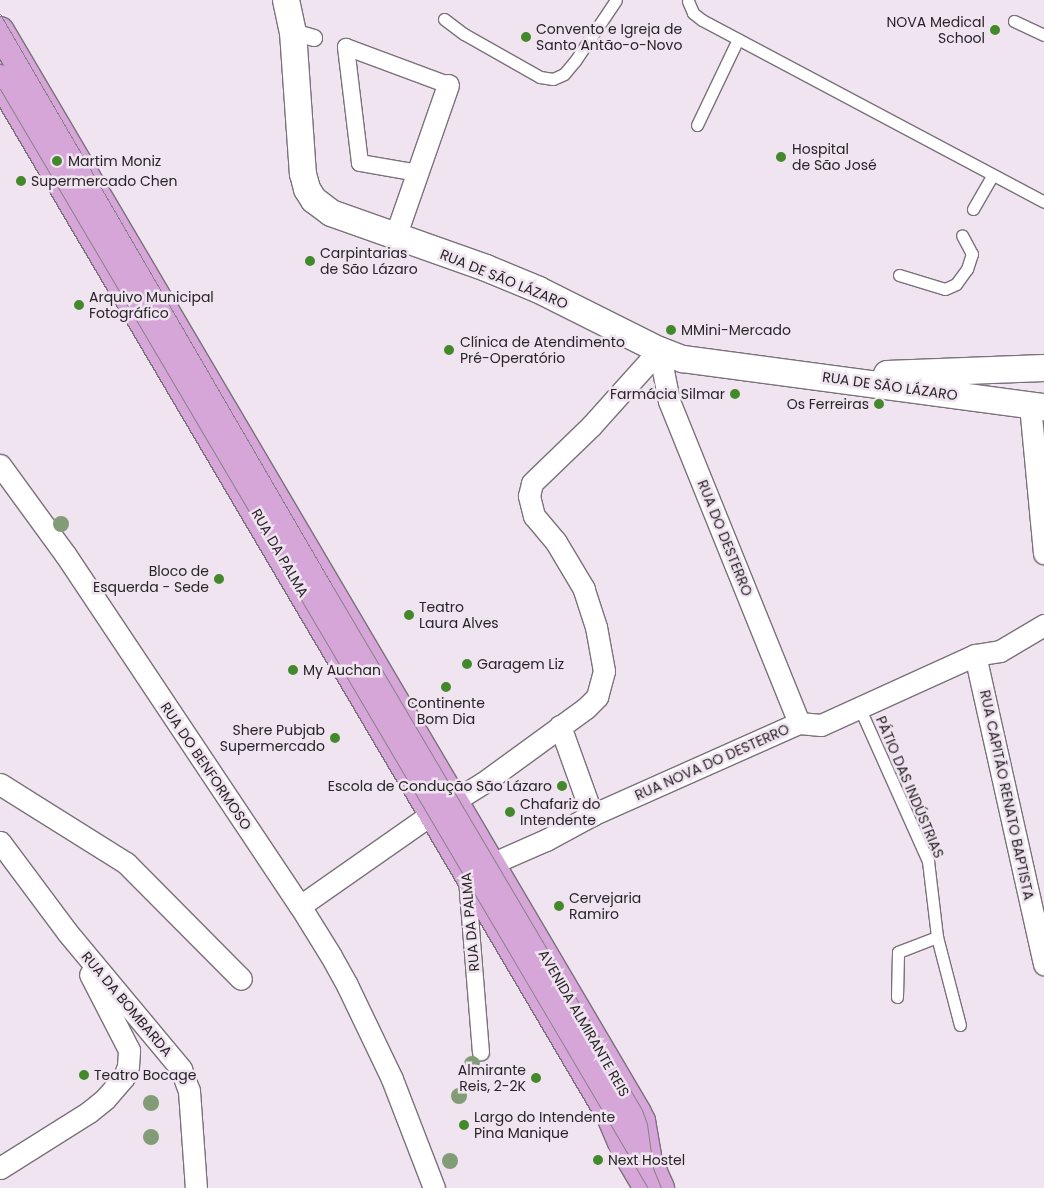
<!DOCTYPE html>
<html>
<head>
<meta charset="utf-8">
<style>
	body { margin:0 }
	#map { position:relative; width:1044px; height:1188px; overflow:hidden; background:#efe4ef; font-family:Poppins,sans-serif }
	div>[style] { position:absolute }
	.roads { filter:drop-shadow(1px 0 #7b717b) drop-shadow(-1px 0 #7b717b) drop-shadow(0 1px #7b717b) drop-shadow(0 -1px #7b717b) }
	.service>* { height:11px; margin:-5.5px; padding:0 5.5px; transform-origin:5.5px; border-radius:5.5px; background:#fff }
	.pedestrian>* { height:16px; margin:-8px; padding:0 8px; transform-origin:8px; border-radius:8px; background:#fff }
	.minor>* { height:21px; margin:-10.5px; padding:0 10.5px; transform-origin:10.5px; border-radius:10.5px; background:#fff }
	.tertiary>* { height:26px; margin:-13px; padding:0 13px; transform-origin:13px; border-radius:13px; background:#fff }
	.primary>* { height:28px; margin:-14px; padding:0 14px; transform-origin:14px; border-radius:14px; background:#d6a6d9 }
	.tram>* { height:1px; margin:-0.5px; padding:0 0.5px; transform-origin:0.5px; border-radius:0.5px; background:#888088 }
	.trees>* { width:16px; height:16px; margin:-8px; border-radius:50%; background:#839c78 }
	.dots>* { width:14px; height:14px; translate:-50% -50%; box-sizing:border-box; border:2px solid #efe4ef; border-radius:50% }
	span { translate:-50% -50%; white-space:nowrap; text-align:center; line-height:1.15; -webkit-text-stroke:5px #efe4ef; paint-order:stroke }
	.poi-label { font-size:14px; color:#282428 }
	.right { translate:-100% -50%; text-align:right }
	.left { translate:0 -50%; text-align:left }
	.street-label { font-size:14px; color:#282428 }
</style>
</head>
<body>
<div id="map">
	<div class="roads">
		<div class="service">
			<i style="left:688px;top:1px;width:13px;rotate:67deg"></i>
			<i style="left:693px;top:13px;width:11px;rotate:38deg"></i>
			<i style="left:702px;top:20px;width:387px;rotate:28deg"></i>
			<i style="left:444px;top:19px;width:25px;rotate:37deg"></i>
			<i style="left:464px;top:34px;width:87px;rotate:29.5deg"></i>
			<i style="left:540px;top:77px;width:13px;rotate:9deg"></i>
			<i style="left:553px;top:79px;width:12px;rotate:-24deg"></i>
			<i style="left:564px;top:74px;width:17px;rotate:-50deg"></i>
			<i style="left:575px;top:61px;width:73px;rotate:-56.1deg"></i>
			<i style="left:1014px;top:21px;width:33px;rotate:25deg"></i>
			<i style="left:697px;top:125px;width:95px;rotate:-64.5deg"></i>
			<i style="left:973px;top:209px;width:39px;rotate:-60deg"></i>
			<i style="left:899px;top:275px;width:48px;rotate:16.9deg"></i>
			<i style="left:945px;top:289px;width:12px;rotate:-24deg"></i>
			<i style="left:956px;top:284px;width:19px;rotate:-54deg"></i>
			<i style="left:967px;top:269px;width:16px;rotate:-72deg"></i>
			<i style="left:972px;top:254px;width:21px;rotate:-118deg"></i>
			<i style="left:860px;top:709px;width:167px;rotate:65.9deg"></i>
			<i style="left:928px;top:861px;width:77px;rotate:83.2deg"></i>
			<i style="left:937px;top:937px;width:91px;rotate:75.4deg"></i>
			<i style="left:897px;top:997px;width:45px;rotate:-88.7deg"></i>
			<i style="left:898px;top:952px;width:42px;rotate:-21deg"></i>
		</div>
		<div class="pedestrian">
			<i style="left:293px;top:32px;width:22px;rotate:16deg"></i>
			<i style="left:418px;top:173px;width:59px;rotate:-170.2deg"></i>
			<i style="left:360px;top:163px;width:117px;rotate:-96.9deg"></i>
			<i style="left:346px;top:47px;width:109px;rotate:20.4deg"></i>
			<i style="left:467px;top:879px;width:174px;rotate:85.4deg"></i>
		</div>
		<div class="minor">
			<i style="left:395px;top:237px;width:161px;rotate:-70.8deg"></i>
			<i style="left:659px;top:350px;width:52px;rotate:78.9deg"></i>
			<i style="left:669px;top:401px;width:347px;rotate:68deg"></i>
			<i style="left:1030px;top:405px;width:149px;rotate:84.6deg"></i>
			<i style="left:0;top:465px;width:110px;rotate:53.9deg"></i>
			<i style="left:65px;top:554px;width:423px;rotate:56.3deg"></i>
			<i style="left:300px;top:906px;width:59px;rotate:58.2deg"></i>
			<i style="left:331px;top:956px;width:33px;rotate:61deg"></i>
			<i style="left:347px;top:985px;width:104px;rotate:64.4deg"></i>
			<i style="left:392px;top:1079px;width:117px;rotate:68.9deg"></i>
			<i style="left:975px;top:655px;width:317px;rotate:77.4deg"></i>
			<i style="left:560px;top:726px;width:95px;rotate:70.2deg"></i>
			<i style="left:0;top:784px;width:149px;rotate:32.1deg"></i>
			<i style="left:126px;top:863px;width:163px;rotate:45.2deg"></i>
			<i style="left:454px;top:801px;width:34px;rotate:-32deg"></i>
			<i style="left:483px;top:783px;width:127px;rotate:-36.1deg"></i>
			<i style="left:586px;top:708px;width:16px;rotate:-45deg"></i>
			<i style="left:597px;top:697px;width:27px;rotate:-75deg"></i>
			<i style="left:604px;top:671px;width:45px;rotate:-100.3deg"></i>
			<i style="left:596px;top:627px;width:40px;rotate:-108deg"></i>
			<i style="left:584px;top:589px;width:55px;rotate:-120.8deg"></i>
			<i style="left:556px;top:542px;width:34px;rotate:-130deg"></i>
			<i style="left:534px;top:516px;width:21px;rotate:-104deg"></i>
			<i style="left:529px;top:496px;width:13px;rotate:-77deg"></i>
			<i style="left:532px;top:483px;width:83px;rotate:-44deg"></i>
			<i style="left:592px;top:425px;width:101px;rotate:-48.2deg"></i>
			<i style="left:0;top:842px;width:112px;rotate:53.3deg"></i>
			<i style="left:67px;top:932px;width:178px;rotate:50.2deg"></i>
			<i style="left:181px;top:1069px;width:23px;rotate:70deg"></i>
			<i style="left:189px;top:1091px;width:97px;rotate:85.9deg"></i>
			<i style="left:491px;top:864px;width:60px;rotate:-23.6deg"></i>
			<i style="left:546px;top:840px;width:52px;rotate:-28.5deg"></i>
			<i style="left:592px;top:815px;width:227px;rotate:-24deg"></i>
			<i style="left:799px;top:723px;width:22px;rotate:5deg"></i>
			<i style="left:821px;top:725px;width:169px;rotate:-24.4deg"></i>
			<i style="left:975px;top:655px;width:25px;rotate:-9deg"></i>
			<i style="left:1000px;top:651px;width:51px;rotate:-30.6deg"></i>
			<i style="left:300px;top:906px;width:162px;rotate:-35deg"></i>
			<i style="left:0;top:1168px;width:105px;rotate:-32.2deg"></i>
			<i style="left:89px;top:1112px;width:21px;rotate:-39deg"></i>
			<i style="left:105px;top:1099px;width:29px;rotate:-49deg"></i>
			<i style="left:124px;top:1077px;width:12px;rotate:-70deg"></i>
			<i style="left:128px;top:1066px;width:16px;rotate:-86deg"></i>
			<i style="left:129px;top:1050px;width:85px;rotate:-117.2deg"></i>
		</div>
		<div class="tertiary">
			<i style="left:286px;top:0;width:33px;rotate:78deg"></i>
			<i style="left:293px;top:32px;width:142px;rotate:86deg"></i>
			<i style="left:303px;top:174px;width:16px;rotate:75deg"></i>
			<i style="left:307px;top:189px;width:13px;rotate:58deg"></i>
			<i style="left:314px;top:200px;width:21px;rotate:37deg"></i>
			<i style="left:331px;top:213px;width:164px;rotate:19.5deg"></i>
			<i style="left:486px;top:268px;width:57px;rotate:22.5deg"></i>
			<i style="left:539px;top:290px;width:134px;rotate:26.6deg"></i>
			<i style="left:659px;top:350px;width:26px;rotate:21deg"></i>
			<i style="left:683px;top:359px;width:364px;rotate:7.6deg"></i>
			<i style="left:887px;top:374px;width:157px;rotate:-2.2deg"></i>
		</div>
		<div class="primary">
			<i style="left:0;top:31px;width:1256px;rotate:59.51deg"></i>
			<i style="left:637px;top:1113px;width:9px;rotate:63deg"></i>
			<i style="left:641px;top:1121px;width:41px;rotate:80.1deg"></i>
			<i style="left:648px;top:1161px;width:30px;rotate:66deg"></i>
			<i style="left:0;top:79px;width:1201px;rotate:59.49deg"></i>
			<i style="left:610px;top:1114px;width:38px;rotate:67deg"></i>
			<i style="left:625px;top:1149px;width:42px;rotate:59.7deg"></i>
		</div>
	</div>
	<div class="tram">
		<i style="left:0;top:14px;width:663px;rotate:59.84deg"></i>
		<i style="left:333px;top:587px;width:607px;rotate:59.42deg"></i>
		<i style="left:642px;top:1110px;width:15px;rotate:70deg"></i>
		<i style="left:647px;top:1124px;width:44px;rotate:82.2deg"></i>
		<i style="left:653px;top:1168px;width:22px;rotate:68deg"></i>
		<i style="left:0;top:89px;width:1276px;rotate:59.48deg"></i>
	</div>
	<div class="trees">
		<i style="left:61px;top:524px"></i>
		<i style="left:472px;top:1064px"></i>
		<i style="left:459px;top:1096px"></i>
		<i style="left:151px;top:1103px"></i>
		<i style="left:151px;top:1137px"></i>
		<i style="left:450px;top:1161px"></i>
	</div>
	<div class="dots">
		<i style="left:995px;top:30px;background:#44882c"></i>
		<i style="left:526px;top:37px;background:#44882c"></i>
		<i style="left:781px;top:157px;background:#44882c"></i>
		<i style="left:57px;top:161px;background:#44882c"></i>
		<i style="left:21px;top:181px;background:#44882c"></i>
		<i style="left:310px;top:261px;background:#44882c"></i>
		<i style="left:79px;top:305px;background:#44882c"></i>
		<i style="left:671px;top:330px;background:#44882c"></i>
		<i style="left:449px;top:350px;background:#44882c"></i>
		<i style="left:735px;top:394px;background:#44882c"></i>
		<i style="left:879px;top:404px;background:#44882c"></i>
		<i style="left:219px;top:579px;background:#44882c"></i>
		<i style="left:409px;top:615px;background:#44882c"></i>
		<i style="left:467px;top:664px;background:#44882c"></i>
		<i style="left:293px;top:670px;background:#44882c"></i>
		<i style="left:446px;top:687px;background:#44882c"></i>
		<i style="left:335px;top:738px;background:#44882c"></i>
		<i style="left:562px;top:786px;background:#44882c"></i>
		<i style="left:510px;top:812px;background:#44882c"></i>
		<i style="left:559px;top:906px;background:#44882c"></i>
		<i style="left:84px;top:1075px;background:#44882c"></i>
		<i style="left:536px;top:1078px;background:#44882c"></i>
		<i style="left:464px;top:1125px;background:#44882c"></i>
		<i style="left:598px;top:1160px;background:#44882c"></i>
	</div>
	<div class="poi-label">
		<span class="right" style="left:985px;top:30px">NOVA Medical<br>School</span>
		<span class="left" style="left:536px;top:37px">Convento e Igreja de<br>Santo Antão-o-Novo</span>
		<span class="left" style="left:792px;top:157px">Hospital<br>de São José</span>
		<span class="left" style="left:68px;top:161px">Martim Moniz</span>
		<span class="left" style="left:31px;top:181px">Supermercado Chen</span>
		<span class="left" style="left:320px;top:261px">Carpintarias<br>de São Lázaro</span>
		<span class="left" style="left:89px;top:305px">Arquivo Municipal<br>Fotográfico</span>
		<span class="left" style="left:681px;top:330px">MMini-Mercado</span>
		<span class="left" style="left:460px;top:350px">Clínica de Atendimento<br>Pré-Operatório</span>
		<span class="right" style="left:725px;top:394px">Farmácia Silmar</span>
		<span class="right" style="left:869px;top:404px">Os Ferreiras</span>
		<span class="right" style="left:209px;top:579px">Bloco de<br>Esquerda - Sede</span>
		<span class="left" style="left:419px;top:615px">Teatro<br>Laura Alves</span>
		<span class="left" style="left:477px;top:664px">Garagem Liz</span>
		<span class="left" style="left:303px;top:670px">My Auchan</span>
		<span style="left:446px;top:711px">Continente<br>Bom Dia</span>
		<span class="right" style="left:325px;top:738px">Shere Pubjab<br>Supermercado</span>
		<span class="right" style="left:552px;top:786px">Escola de Condução São Lázaro</span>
		<span class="left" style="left:520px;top:812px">Chafariz do<br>Intendente</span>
		<span class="left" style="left:569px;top:906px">Cervejaria<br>Ramiro</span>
		<span class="right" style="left:526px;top:1078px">Almirante<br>Reis, 2-2K</span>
		<span class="left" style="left:94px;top:1075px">Teatro Bocage</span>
		<span class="left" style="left:474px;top:1125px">Largo do Intendente<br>Pina Manique</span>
		<span class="left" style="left:608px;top:1160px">Next Hostel</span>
	</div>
	<div class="street-label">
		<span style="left:504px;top:279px;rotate:22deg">RUA DE SÃO LÁZARO</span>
		<span style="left:890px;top:386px;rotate:8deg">RUA DE SÃO LÁZARO</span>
		<span style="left:725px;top:538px;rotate:68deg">RUA DO DESTERRO</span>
		<span style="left:280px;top:553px;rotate:60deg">RUA DA PALMA</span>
		<span style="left:712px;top:762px;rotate:-24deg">RUA NOVA DO DESTERRO</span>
		<span style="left:206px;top:766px;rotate:56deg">RUA DO BENFORMOSO</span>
		<span style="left:910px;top:787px;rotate:67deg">PÁTIO DAS INDÚSTRIAS</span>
		<span style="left:1007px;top:795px;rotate:78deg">RUA CAPITÃO RENATO BAPTISTA</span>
		<span style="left:470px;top:922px;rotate:-95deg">RUA DA PALMA</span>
		<span style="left:127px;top:1004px;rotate:50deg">RUA DA BOMBARDA</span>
		<span style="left:584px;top:1023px;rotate:60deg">AVENIDA ALMIRANTE REIS</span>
	</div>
</div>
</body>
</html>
